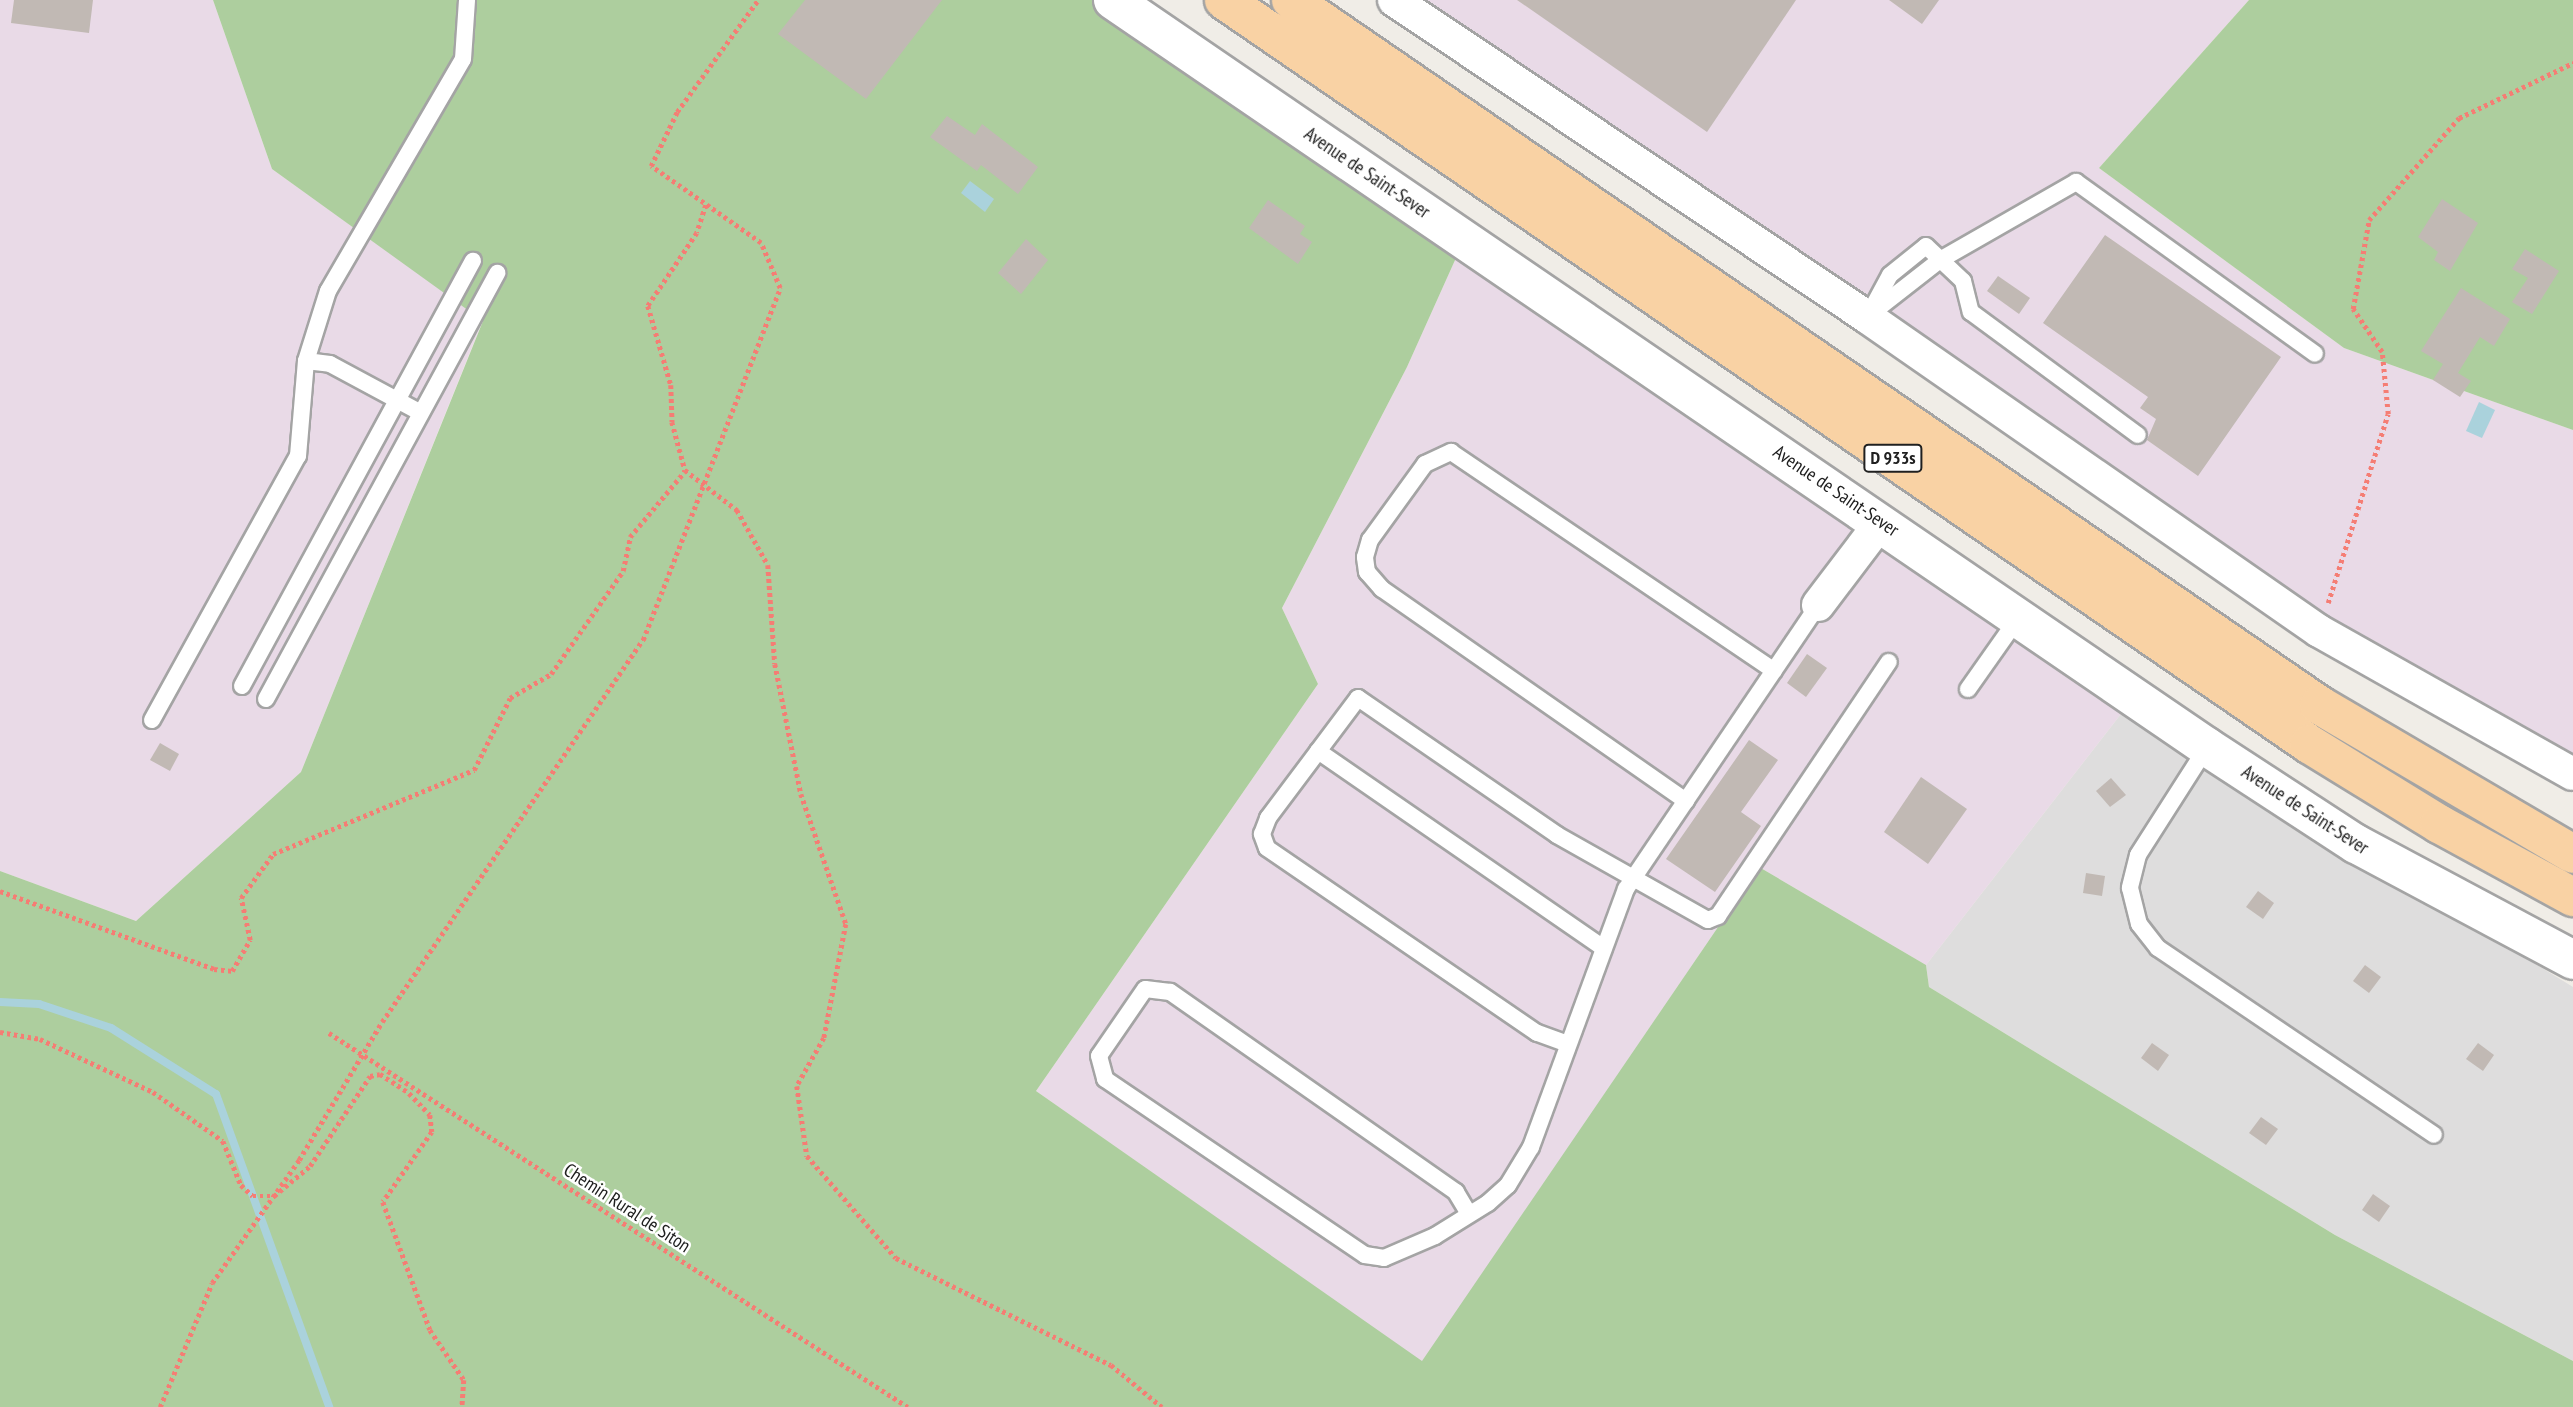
<!DOCTYPE html>
<html>
<head>
<meta charset="utf-8">
<style>
	body { margin:0 }
	#map { position:relative; width:2573px; height:1407px; overflow:hidden; background:#f0ede7; font-family:"PT Sans Narrow",sans-serif }
	div>[style] { position:absolute }
	.residential>* { inset:0; background:#dedddd }
	.industrial>* { inset:0; background:#e9dae7 }
	.forest>* { inset:0; background:#adce9e }
	.water>* { inset:0; background:#aad2dc }
	.stream>* { height:8px; margin:-4px; padding:0 4px; transform-origin:4px; border-radius:4px; background:#aad2dc }
	.building>* { inset:0; background:#c1b9b4 }
	.path>* { height:4.5px; margin-top:-2.25px; transform-origin:0; background:repeating-linear-gradient(90deg,#f57d74 0 3.5px,transparent 0 7px) }
	.roads { filter:drop-shadow(2px 0 #a4a4a4) drop-shadow(-2px 0 #a4a4a4) drop-shadow(0 2px #a4a4a4) drop-shadow(0 -2px #a4a4a4) }
	.service>* { height:16px; margin:-8px; padding:0 8px; transform-origin:8px; border-radius:8px; background:#fff }
	.minor>* { height:32px; margin:-16px; padding:0 16px; transform-origin:16px; border-radius:16px; background:#fff }
	.tertiary>* { height:38px; margin:-19px; padding:0 19px; transform-origin:19px; border-radius:19px; background:#fff }
	.primary>* { height:38px; margin:-19px; padding:0 19px; transform-origin:19px; border-radius:19px; background:#f9d2a4 }
	span { translate:-50% -50%; white-space:nowrap; text-align:center; line-height:1.15; -webkit-text-stroke:5px #fff; paint-order:stroke }
	.shield-label span { padding:2px 5px; background:#fff; border:2px solid; border-radius:5px; -webkit-text-stroke-width:0 }
	.shield-label { font-size:18px; color:#202020; font-weight:700 }
	.street-label { font-size:19px; color:#202020 }
</style>
</head>
<body>
<div id="map">
	<div class="residential">
		<i style="clip-path:polygon(2124px 710px,2573px 987px,2573px 1361px,2335px 1235px,1929px 987px,1926px 965px)"></i>
	</div>
	<div class="industrial">
		<i style="clip-path:polygon(0 0,213px 0,272px 169px,483px 320px,301px 772px,136px 921px,0 871px)"></i>
		<i style="clip-path:polygon(1403px 0,2249px 0,2099px 168px,2344px 348px,2573px 430px,2573px 758px,2303px 604px)"></i>
		<i style="clip-path:polygon(1460px 249px,2124px 710px,1926px 965px,1759px 867px,1422px 1362px,1036px 1091px,1318px 684px,1282px 608px,1407px 367px)"></i>
	</div>
	<div class="forest">
		<i style="clip-path:polygon(213px 0,1094px 0,1460px 249px,1407px 367px,1282px 608px,1318px 684px,1036px 1091px,1422px 1361px,1759px 867px,1926px 965px,1929px 987px,2335px 1235px,2573px 1361px,2573px 1407px,0 1407px,0 871px,136px 921px,301px 772px,483px 321px,272px 169px)"></i>
		<i style="clip-path:polygon(2249px 0,2573px 0,2573px 430px,2344px 348px,2099px 168px)"></i>
	</div>
	<div class="water">
		<i style="clip-path:polygon(970px 181px,994px 199px,985px 212px,961px 193px)"></i>
		<i style="clip-path:polygon(2479px 402px,2495px 410px,2482px 438px,2466px 431px)"></i>
	</div>
	<div class="stream">
		<i style="left:0;top:1002px;width:39px;rotate:3deg"></i>
		<i style="left:39px;top:1004px;width:76px;rotate:18.4deg"></i>
		<i style="left:111px;top:1028px;width:124px;rotate:32.2deg"></i>
		<i style="left:216px;top:1094px;width:333px;rotate:70.1deg"></i>
	</div>
	<div class="building">
		<i style="clip-path:polygon(14px 0,93px 0,89px 33px,11px 23px)"></i>
		<i style="clip-path:polygon(805px 0,942px 0,866px 99px,778px 34px)"></i>
		<i style="clip-path:polygon(1517px 0,1796px 0,1707px 132px)"></i>
		<i style="clip-path:polygon(1889px 0,1939px 0,1922px 24px)"></i>
		<i style="clip-path:polygon(947px 116px,975px 135px,982px 124px,1038px 167px,1018px 194px,981px 165px,977px 171px,930px 137px)"></i>
		<i style="clip-path:polygon(2442px 199px,2478px 223px,2450px 271px,2434px 260px,2438px 252px,2418px 237px)"></i>
		<i style="clip-path:polygon(1268px 200px,1305px 226px,1300px 234px,1312px 242px,1298px 264px,1249px 228px)"></i>
		<i style="clip-path:polygon(2105px 235px,2281px 357px,2198px 476px,2147px 440px,2156px 419px,2140px 408px,2148px 397px,2043px 323px)"></i>
		<i style="clip-path:polygon(1026px 239px,1048px 260px,1021px 294px,998px 273px)"></i>
		<i style="clip-path:polygon(2525px 249px,2559px 271px,2532px 314px,2512px 302px,2528px 278px,2512px 269px)"></i>
		<i style="clip-path:polygon(1998px 276px,2030px 298px,2019px 314px,1987px 291px)"></i>
		<i style="clip-path:polygon(2461px 288px,2510px 319px,2494px 346px,2480px 337px,2458px 373px,2471px 381px,2460px 397px,2433px 380px,2443px 364px,2421px 351px)"></i>
		<i style="clip-path:polygon(1807px 654px,1827px 668px,1806px 697px,1787px 683px)"></i>
		<i style="clip-path:polygon(1749px 740px,1778px 760px,1741px 812px,1761px 826px,1715px 892px,1666px 859px)"></i>
		<i style="clip-path:polygon(160px 743px,179px 754px,170px 771px,150px 760px)"></i>
		<i style="clip-path:polygon(1921px 777px,1967px 809px,1928px 864px,1884px 832px)"></i>
		<i style="clip-path:polygon(2111px 778px,2126px 795px,2110px 807px,2096px 791px)"></i>
		<i style="clip-path:polygon(2086px 873px,2105px 876px,2102px 896px,2083px 893px)"></i>
		<i style="clip-path:polygon(2258px 891px,2274px 903px,2263px 919px,2246px 907px)"></i>
		<i style="clip-path:polygon(2365px 965px,2381px 977px,2369px 993px,2353px 981px)"></i>
		<i style="clip-path:polygon(2152px 1043px,2169px 1055px,2158px 1071px,2141px 1058px)"></i>
		<i style="clip-path:polygon(2478px 1043px,2494px 1055px,2483px 1071px,2466px 1059px)"></i>
		<i style="clip-path:polygon(2261px 1117px,2278px 1129px,2266px 1145px,2249px 1133px)"></i>
		<i style="clip-path:polygon(2373px 1194px,2390px 1206px,2379px 1222px,2362px 1210px)"></i>
	</div>
	<div class="path">
		<i style="left:706px;top:205px;width:29px;rotate:108deg"></i>
		<i style="left:697px;top:233px;width:88px;rotate:123.9deg"></i>
		<i style="left:648px;top:306px;width:82px;rotate:73.8deg"></i>
		<i style="left:671px;top:385px;width:37px;rotate:88deg"></i>
		<i style="left:672px;top:422px;width:50px;rotate:74.8deg"></i>
		<i style="left:685px;top:470px;width:66px;rotate:37.6deg"></i>
		<i style="left:737px;top:510px;width:63px;rotate:60.6deg"></i>
		<i style="left:768px;top:565px;width:99px;rotate:86deg"></i>
		<i style="left:775px;top:664px;width:133px;rotate:78.7deg"></i>
		<i style="left:801px;top:794px;width:138px;rotate:70.9deg"></i>
		<i style="left:846px;top:924px;width:116px;rotate:100.9deg"></i>
		<i style="left:824px;top:1038px;width:55px;rotate:119.4deg"></i>
		<i style="left:797px;top:1086px;width:71px;rotate:81.9deg"></i>
		<i style="left:807px;top:1156px;width:135px;rotate:48.9deg"></i>
		<i style="left:896px;top:1258px;width:240px;rotate:26.5deg"></i>
		<i style="left:1111px;top:1365px;width:66px;rotate:39.5deg"></i>
		<i style="left:2328px;top:603px;width:198px;rotate:-72.4deg"></i>
		<i style="left:2388px;top:414px;width:62px;rotate:-95.5deg"></i>
		<i style="left:2382px;top:352px;width:52px;rotate:-124deg"></i>
		<i style="left:2353px;top:309px;width:90px;rotate:-79.8deg"></i>
		<i style="left:2369px;top:220px;width:136px;rotate:-48.6deg"></i>
		<i style="left:2459px;top:118px;width:127px;rotate:-25.8deg"></i>
		<i style="left:0;top:891px;width:228px;rotate:20deg"></i>
		<i style="left:214px;top:969px;width:18px;rotate:6deg"></i>
		<i style="left:232px;top:971px;width:36px;rotate:-60deg"></i>
		<i style="left:250px;top:940px;width:43px;rotate:-102.1deg"></i>
		<i style="left:241px;top:898px;width:54px;rotate:-54deg"></i>
		<i style="left:273px;top:854px;width:218px;rotate:-22.7deg"></i>
		<i style="left:474px;top:770px;width:80px;rotate:-63.4deg"></i>
		<i style="left:510px;top:698px;width:48px;rotate:-30.3deg"></i>
		<i style="left:551px;top:674px;width:126px;rotate:-55deg"></i>
		<i style="left:623px;top:571px;width:35px;rotate:-78deg"></i>
		<i style="left:630px;top:537px;width:86px;rotate:-50.2deg"></i>
		<i style="left:0;top:1032px;width:41px;rotate:9.9deg"></i>
		<i style="left:40px;top:1039px;width:125px;rotate:25.1deg"></i>
		<i style="left:153px;top:1092px;width:85px;rotate:35deg"></i>
		<i style="left:223px;top:1141px;width:48px;rotate:67.8deg"></i>
		<i style="left:241px;top:1185px;width:16px;rotate:43deg"></i>
		<i style="left:253px;top:1196px;width:21px"></i>
		<i style="left:274px;top:1196px;width:47px;rotate:-39.8deg"></i>
		<i style="left:310px;top:1166px;width:108px;rotate:-56.3deg"></i>
		<i style="left:370px;top:1076px;width:10px;rotate:-11deg"></i>
		<i style="left:380px;top:1074px;width:35px;rotate:33deg"></i>
		<i style="left:409px;top:1093px;width:30px;rotate:46deg"></i>
		<i style="left:430px;top:1115px;width:17px;rotate:83deg"></i>
		<i style="left:432px;top:1132px;width:85px;rotate:125deg"></i>
		<i style="left:383px;top:1202px;width:136px;rotate:69.8deg"></i>
		<i style="left:430px;top:1330px;width:60px;rotate:55.8deg"></i>
		<i style="left:464px;top:1380px;width:27px;rotate:94deg"></i>
		<i style="left:329px;top:1033px;width:689px;rotate:32.86deg"></i>
		<i style="left:160px;top:1407px;width:134px;rotate:-67.2deg"></i>
		<i style="left:212px;top:1283px;width:151px;rotate:-54.7deg"></i>
		<i style="left:299px;top:1160px;width:161px;rotate:-59deg"></i>
		<i style="left:382px;top:1022px;width:463px;rotate:-55.7deg"></i>
		<i style="left:643px;top:640px;width:378px;rotate:-68.7deg"></i>
		<i style="left:780px;top:288px;width:49px;rotate:-112.9deg"></i>
		<i style="left:761px;top:243px;width:134px;rotate:-145deg"></i>
		<i style="left:651px;top:166px;width:60px;rotate:-64.3deg"></i>
		<i style="left:677px;top:112px;width:138px;rotate:-54.1deg"></i>
	</div>
	<div class="roads">
		<div class="service">
			<i style="left:1870px;top:312px;width:42px;rotate:-61.6deg"></i>
			<i style="left:1890px;top:275px;width:46px;rotate:-38.9deg"></i>
			<i style="left:1926px;top:246px;width:51px;rotate:43.4deg"></i>
			<i style="left:1963px;top:281px;width:32px;rotate:76deg"></i>
			<i style="left:1971px;top:312px;width:207px;rotate:36.4deg"></i>
			<i style="left:1867px;top:317px;width:93px;rotate:-38deg"></i>
			<i style="left:1940px;top:260px;width:157px;rotate:-29.8deg"></i>
			<i style="left:2076px;top:182px;width:294px;rotate:35.7deg"></i>
			<i style="left:306px;top:361px;width:24px;rotate:7deg"></i>
			<i style="left:330px;top:364px;width:103px;rotate:28.3deg"></i>
			<i style="left:242px;top:686px;width:484px;rotate:-61.5deg"></i>
			<i style="left:1968px;top:689px;width:87px;rotate:-54.8deg"></i>
			<i style="left:266px;top:699px;width:485px;rotate:-61.5deg"></i>
			<i style="left:152px;top:720px;width:302px;rotate:-61.1deg"></i>
			<i style="left:298px;top:456px;width:95px;rotate:-85.2deg"></i>
			<i style="left:306px;top:361px;width:73px;rotate:-72.6deg"></i>
			<i style="left:328px;top:291px;width:268px;rotate:-59.8deg"></i>
			<i style="left:463px;top:59px;width:59px;rotate:-86.1deg"></i>
			<i style="left:2207px;top:747px;width:128px;rotate:122.6deg"></i>
			<i style="left:2138px;top:855px;width:34px;rotate:104deg"></i>
			<i style="left:2130px;top:888px;width:37px;rotate:76deg"></i>
			<i style="left:2139px;top:924px;width:31px;rotate:52deg"></i>
			<i style="left:2158px;top:948px;width:333px;rotate:34.1deg"></i>
			<i style="left:1318px;top:751px;width:347px;rotate:34.6deg"></i>
			<i style="left:1686px;top:801px;width:371px;rotate:-145.1deg"></i>
			<i style="left:1382px;top:589px;width:23px;rotate:-131deg"></i>
			<i style="left:1367px;top:572px;width:15px;rotate:-98deg"></i>
			<i style="left:1365px;top:557px;width:18px;rotate:-74deg"></i>
			<i style="left:1370px;top:540px;width:94px;rotate:-54.1deg"></i>
			<i style="left:1425px;top:464px;width:29px;rotate:-25deg"></i>
			<i style="left:1451px;top:452px;width:390px;rotate:34.1deg"></i>
			<i style="left:1568px;top:1044px;width:33px;rotate:-160deg"></i>
			<i style="left:1537px;top:1033px;width:327px;rotate:-145.6deg"></i>
			<i style="left:1267px;top:848px;width:15px;rotate:-110deg"></i>
			<i style="left:1262px;top:834px;width:17px;rotate:-69deg"></i>
			<i style="left:1268px;top:818px;width:150px;rotate:-53.1deg"></i>
			<i style="left:1358px;top:698px;width:242px;rotate:34.5deg"></i>
			<i style="left:1557px;top:835px;width:173px;rotate:29.4deg"></i>
			<i style="left:1708px;top:920px;width:11px;rotate:-22deg"></i>
			<i style="left:1718px;top:916px;width:306px;rotate:-56.1deg"></i>
			<i style="left:1469px;top:1214px;width:26px;rotate:-121deg"></i>
			<i style="left:1456px;top:1192px;width:349px;rotate:-145deg"></i>
			<i style="left:1170px;top:992px;width:25px;rotate:-173deg"></i>
			<i style="left:1145px;top:989px;width:81px;rotate:124.5deg"></i>
			<i style="left:1099px;top:1056px;width:24px;rotate:75deg"></i>
			<i style="left:1105px;top:1079px;width:314px;rotate:34.1deg"></i>
			<i style="left:1365px;top:1255px;width:19px;rotate:9deg"></i>
			<i style="left:1384px;top:1258px;width:56px;rotate:-23.3deg"></i>
			<i style="left:1435px;top:1236px;width:62px;rotate:-31.9deg"></i>
			<i style="left:1488px;top:1203px;width:27px;rotate:-42deg"></i>
			<i style="left:1508px;top:1185px;width:44px;rotate:-58.8deg"></i>
			<i style="left:1531px;top:1147px;width:275px;rotate:-69.8deg"></i>
			<i style="left:1626px;top:889px;width:343px;rotate:-55.9deg"></i>
		</div>
		<div class="minor">
			<i style="left:1394px;top:0;width:569px;rotate:33.83deg"></i>
			<i style="left:1867px;top:317px;width:550px;rotate:34.79deg"></i>
			<i style="left:2319px;top:631px;width:291px;rotate:29.4deg"></i>
			<i style="left:1818px;top:605px;width:104px;rotate:-52.8deg"></i>
		</div>
		<div class="tertiary">
			<i style="left:1113px;top:0;width:1325px;rotate:34.33deg"></i>
			<i style="left:2207px;top:747px;width:178px;rotate:33.1deg"></i>
			<i style="left:2356px;top:844px;width:246px;rotate:28.1deg"></i>
		</div>
		<div class="primary">
			<i style="left:1224px;top:0;width:1316px;rotate:34.44deg"></i>
			<i style="left:2309px;top:744px;width:153px;rotate:31.6deg"></i>
			<i style="left:2439px;top:824px;width:153px;rotate:28.6deg"></i>
			<i style="left:1291px;top:0;width:1247px;rotate:34.44deg"></i>
			<i style="left:2319px;top:705px;width:294px;rotate:30.4deg"></i>
		</div>
	</div>
	<div class="shield-label">
		<span style="left:1893px;top:458px">D 933s</span>
	</div>
	<div class="street-label">
		<span style="left:1367px;top:173px;rotate:34deg">Avenue de Saint-Sever</span>
		<span style="left:1836px;top:491px;rotate:34deg">Avenue de Saint-Sever</span>
		<span style="left:2305px;top:810px;rotate:33deg">Avenue de Saint-Sever</span>
		<span style="left:627px;top:1208px;rotate:33deg">Chemin Rural de Siton</span>
	</div>
</div>
</body>
</html>
